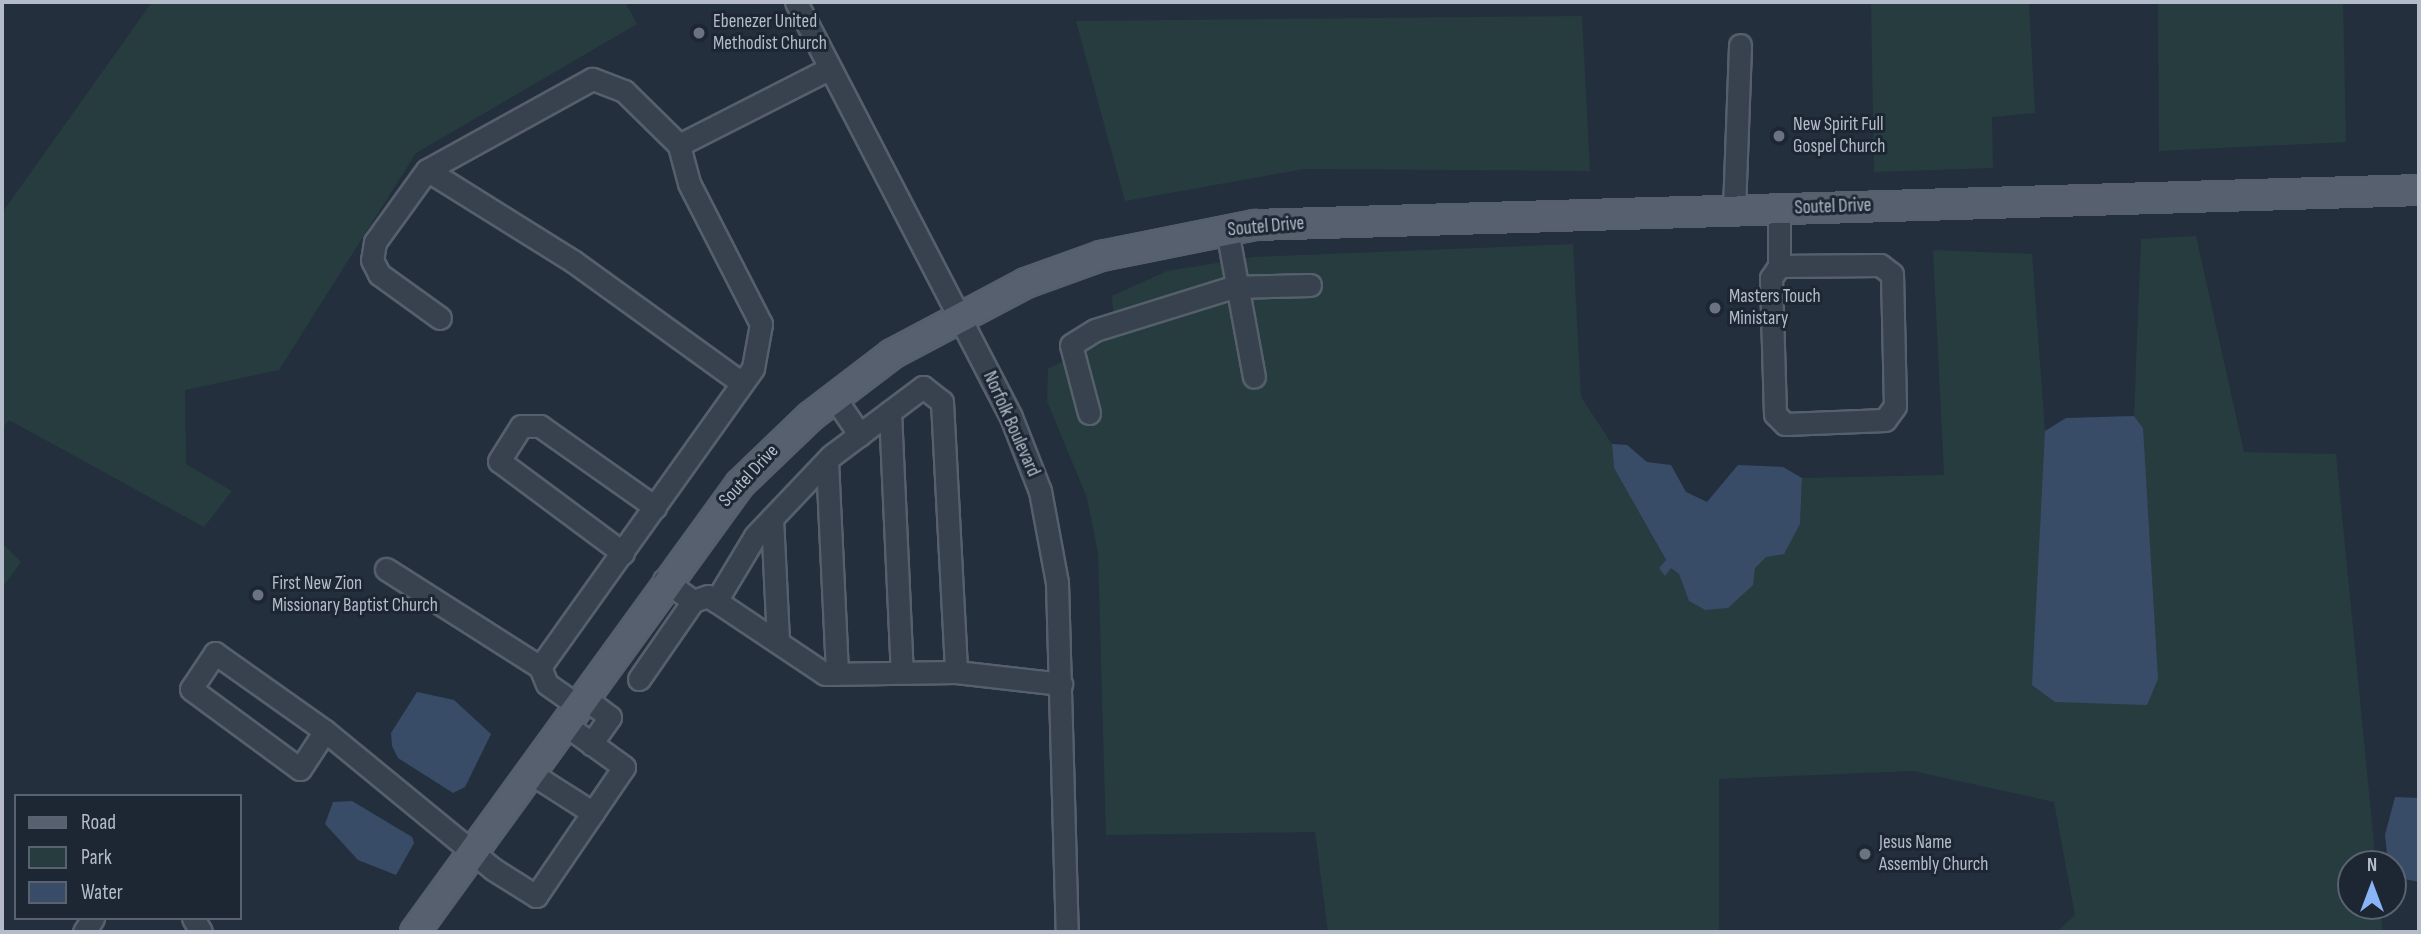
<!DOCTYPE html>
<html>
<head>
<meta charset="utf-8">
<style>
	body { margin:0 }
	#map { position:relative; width:2421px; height:934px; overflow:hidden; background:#242f3e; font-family:"Sofia Sans Condensed",sans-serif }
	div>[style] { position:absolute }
	.green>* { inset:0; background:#263c3f }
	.water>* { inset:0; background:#394c67 }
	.roads { filter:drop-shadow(2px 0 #565f6c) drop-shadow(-2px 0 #565f6c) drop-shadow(0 2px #565f6c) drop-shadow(0 -2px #565f6c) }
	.minor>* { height:21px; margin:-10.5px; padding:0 10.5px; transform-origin:10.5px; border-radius:10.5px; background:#38414e }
	.major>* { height:28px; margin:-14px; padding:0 14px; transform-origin:14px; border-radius:14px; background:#56606e }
	.dots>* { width:19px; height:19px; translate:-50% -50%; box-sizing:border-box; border:4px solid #1d2633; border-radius:50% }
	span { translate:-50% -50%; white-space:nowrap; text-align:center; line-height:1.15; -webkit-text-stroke:6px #1d2633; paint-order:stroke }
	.poi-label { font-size:19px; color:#b4bcc9 }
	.left { translate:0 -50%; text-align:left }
	.street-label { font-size:19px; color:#b4bcc9 }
	.frame { position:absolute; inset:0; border:4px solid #b4bcc9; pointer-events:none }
	.legend { position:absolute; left:14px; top:794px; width:228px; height:126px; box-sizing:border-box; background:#1d2633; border:2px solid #59626f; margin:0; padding:9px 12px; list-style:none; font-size:21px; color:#b4bcc9 }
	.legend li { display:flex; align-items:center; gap:14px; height:35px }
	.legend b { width:35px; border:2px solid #59626f }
	.north { position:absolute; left:2337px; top:850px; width:70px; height:70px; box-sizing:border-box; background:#1d2633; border:2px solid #59626f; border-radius:50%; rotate:0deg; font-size:19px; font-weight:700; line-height:28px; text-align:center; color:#b4bcc9 }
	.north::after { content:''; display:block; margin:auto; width:24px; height:32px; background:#8ab4f8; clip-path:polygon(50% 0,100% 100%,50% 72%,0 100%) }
</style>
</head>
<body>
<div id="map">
	<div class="green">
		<i style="clip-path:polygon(152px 2px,625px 2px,637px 24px,416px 153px,279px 370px,185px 390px,186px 464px,232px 491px,204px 527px,9px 420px,2px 429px,2px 213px)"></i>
		<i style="clip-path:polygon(2343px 2px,2346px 142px,2159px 151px,2158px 3px)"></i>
		<i style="clip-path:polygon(1871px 4px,2029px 4px,2035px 113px,1992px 117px,1993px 168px,1874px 172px)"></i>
		<i style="clip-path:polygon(1582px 16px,1590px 171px,1304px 169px,1125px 201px,1076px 21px)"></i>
		<i style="clip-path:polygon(2196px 236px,2244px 452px,2336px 454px,2376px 864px,2351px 864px,2351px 906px,2380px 906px,2383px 932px,2057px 932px,2075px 915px,2054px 802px,1913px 771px,1719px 779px,1719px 932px,1328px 932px,1315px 832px,1106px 835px,1098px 553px,1087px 498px,1047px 401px,1048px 369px,1115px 334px,1112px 296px,1167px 271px,1254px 257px,1573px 244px,1581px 397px,1612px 444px,1614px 468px,1666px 561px,1659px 568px,1665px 575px,1671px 567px,1679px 574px,1689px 601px,1705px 610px,1766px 556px,1784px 553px,1800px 524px,1802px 478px,1944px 475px,1933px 250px,2032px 254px,2045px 431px,2143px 428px,2134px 416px,2141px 239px)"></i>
		<i style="clip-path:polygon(2px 543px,21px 562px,2px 588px)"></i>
	</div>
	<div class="water">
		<i style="clip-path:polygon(2134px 416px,2143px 428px,2158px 679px,2147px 705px,2055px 702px,2032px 685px,2045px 431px,2066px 418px)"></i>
		<i style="clip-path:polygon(1612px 444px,1627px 445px,1647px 462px,1671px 465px,1686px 492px,1707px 502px,1738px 465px,1783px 467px,1802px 478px,1800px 524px,1784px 554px,1766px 557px,1755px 568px,1753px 585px,1728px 608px,1705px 610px,1689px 601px,1679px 574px,1671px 568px,1665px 576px,1659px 568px,1666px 560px,1614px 468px)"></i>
		<i style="clip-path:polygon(417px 692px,454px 700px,491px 734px,465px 787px,453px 793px,398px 758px,392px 746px,391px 733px)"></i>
		<i style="clip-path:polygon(2395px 797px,2419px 798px,2419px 882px,2400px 878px,2388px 862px,2385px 835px)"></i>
		<i style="clip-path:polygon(352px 801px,412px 837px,414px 843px,396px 875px,358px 860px,325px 824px,333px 802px)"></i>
	</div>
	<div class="roads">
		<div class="minor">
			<i style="left:796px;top:2px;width:467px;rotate:62.6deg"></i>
			<i style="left:1011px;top:417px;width:79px;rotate:68.6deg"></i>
			<i style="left:1040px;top:491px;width:94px;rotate:79.5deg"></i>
			<i style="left:1057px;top:583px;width:349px;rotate:88.4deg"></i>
			<i style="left:679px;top:145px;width:77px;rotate:-135.5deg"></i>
			<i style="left:624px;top:91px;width:34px;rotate:-159deg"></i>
			<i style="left:592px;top:79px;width:188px;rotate:151.1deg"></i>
			<i style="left:427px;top:170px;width:173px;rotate:32deg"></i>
			<i style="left:574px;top:262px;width:207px;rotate:35.8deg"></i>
			<i style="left:427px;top:170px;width:89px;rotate:125.8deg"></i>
			<i style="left:375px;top:242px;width:18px;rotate:99deg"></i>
			<i style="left:372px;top:260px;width:16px;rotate:63deg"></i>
			<i style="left:379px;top:274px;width:75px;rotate:35.8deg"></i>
			<i style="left:1734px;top:210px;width:165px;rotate:-87.9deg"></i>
			<i style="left:1227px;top:230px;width:149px;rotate:79.6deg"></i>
			<i style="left:1779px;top:266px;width:101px;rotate:-0.6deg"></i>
			<i style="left:1880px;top:265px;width:15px;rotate:37deg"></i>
			<i style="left:1892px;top:274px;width:132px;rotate:88.7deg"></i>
			<i style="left:1895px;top:406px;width:17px;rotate:126deg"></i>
			<i style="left:1885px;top:420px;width:100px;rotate:177.7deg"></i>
			<i style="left:1785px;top:424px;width:14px;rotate:-135deg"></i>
			<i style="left:1775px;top:414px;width:136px;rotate:-91.7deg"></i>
			<i style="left:1771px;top:278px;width:14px;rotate:-56deg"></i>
			<i style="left:1779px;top:266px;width:58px;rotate:-90deg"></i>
			<i style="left:834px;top:397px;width:46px;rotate:55.6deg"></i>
			<i style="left:890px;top:412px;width:260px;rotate:87.4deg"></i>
			<i style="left:1089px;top:413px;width:70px;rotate:-104.8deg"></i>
			<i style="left:1071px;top:345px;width:28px;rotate:-32deg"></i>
			<i style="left:1095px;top:330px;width:145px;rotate:-17.3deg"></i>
			<i style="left:1233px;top:287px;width:77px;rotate:-1.5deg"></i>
			<i style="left:827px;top:461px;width:213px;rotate:87.3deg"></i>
			<i style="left:772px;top:518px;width:124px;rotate:87.2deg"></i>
			<i style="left:623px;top:553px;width:154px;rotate:-143.4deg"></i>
			<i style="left:499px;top:461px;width:41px;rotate:-57.8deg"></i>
			<i style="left:521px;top:426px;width:19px"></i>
			<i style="left:540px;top:426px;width:141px;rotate:35.2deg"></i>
			<i style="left:386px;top:569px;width:183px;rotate:32.5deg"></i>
			<i style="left:540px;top:667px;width:367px;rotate:-54.5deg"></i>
			<i style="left:753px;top:368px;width:45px;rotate:-79.7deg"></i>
			<i style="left:761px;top:324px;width:158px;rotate:-117.1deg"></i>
			<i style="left:689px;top:183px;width:39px;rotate:-105deg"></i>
			<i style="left:679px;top:145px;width:169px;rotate:-27deg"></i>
			<i style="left:664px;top:580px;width:36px;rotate:36deg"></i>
			<i style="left:693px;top:601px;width:16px;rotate:-18deg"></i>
			<i style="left:708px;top:596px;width:9px;rotate:32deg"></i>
			<i style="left:716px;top:601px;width:76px;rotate:-59deg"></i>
			<i style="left:755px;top:536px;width:110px;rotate:-46.5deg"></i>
			<i style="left:831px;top:456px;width:115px;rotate:-36.9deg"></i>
			<i style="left:923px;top:387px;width:24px;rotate:38deg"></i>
			<i style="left:942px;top:402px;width:270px;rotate:87deg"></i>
			<i style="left:956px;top:672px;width:106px;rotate:6.5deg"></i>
			<i style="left:716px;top:601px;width:131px;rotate:33.8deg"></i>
			<i style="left:825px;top:674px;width:131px;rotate:-0.9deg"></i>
			<i style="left:540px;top:667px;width:18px;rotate:68deg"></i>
			<i style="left:547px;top:684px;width:35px;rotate:35deg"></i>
			<i style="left:639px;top:679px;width:95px;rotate:-55.3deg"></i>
			<i style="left:582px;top:696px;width:35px;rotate:37deg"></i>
			<i style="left:610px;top:717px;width:33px;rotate:125deg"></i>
			<i style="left:325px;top:731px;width:135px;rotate:-144.7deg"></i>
			<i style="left:215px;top:653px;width:43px;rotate:123.7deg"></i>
			<i style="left:191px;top:689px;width:135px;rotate:36.3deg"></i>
			<i style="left:300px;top:769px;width:45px;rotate:-56.7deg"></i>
			<i style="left:325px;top:731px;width:217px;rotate:39.4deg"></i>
			<i style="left:493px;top:869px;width:51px;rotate:32.1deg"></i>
			<i style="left:536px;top:896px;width:156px;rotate:-55.7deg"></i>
			<i style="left:624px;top:767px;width:75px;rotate:-144.2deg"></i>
			<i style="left:529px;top:772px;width:76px;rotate:32.6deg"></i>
			<i style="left:193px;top:918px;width:16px;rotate:60deg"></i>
			<i style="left:84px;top:932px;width:17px;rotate:-57deg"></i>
		</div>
		<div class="major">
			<i style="left:415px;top:932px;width:553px;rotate:-54.04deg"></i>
			<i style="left:740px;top:484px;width:98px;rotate:-43.8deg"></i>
			<i style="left:811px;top:416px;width:102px;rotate:-37.4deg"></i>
			<i style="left:892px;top:354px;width:152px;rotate:-27.9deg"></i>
			<i style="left:1026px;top:283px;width:80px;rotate:-19.8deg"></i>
			<i style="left:1101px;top:256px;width:157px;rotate:-11.4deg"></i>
			<i style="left:1255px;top:225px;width:1165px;rotate:-1.72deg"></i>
		</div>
	</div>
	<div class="dots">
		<i style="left:699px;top:33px;background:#6b7280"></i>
		<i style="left:1779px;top:136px;background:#6b7280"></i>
		<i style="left:1715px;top:308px;background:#6b7280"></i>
		<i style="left:258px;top:595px;background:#6b7280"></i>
		<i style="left:1865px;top:854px;background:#6b7280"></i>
	</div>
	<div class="poi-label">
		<span class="left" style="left:713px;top:33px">Ebenezer United<br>Methodist Church</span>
		<span class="left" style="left:1793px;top:136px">New Spirit Full<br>Gospel Church</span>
		<span class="left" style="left:1729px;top:308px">Masters Touch<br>Ministary</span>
		<span class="left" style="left:272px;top:595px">First New Zion<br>Missionary Baptist Church</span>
		<span class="left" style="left:1879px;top:854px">Jesus Name<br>Assembly Church</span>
	</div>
	<div class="street-label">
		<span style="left:1833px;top:207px;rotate:-2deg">Soutel Drive</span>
		<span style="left:1266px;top:227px;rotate:-5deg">Soutel Drive</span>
		<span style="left:1011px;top:424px;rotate:66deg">Norfolk Boulevard</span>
		<span style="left:749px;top:476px;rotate:-47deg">Soutel Drive</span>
	</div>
	<div class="frame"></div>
	<ul class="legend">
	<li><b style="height:9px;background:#56606e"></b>Road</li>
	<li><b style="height:19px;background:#263c3f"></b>Park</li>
	<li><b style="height:19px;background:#394c67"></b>Water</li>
	</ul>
	<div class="north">N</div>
</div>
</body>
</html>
